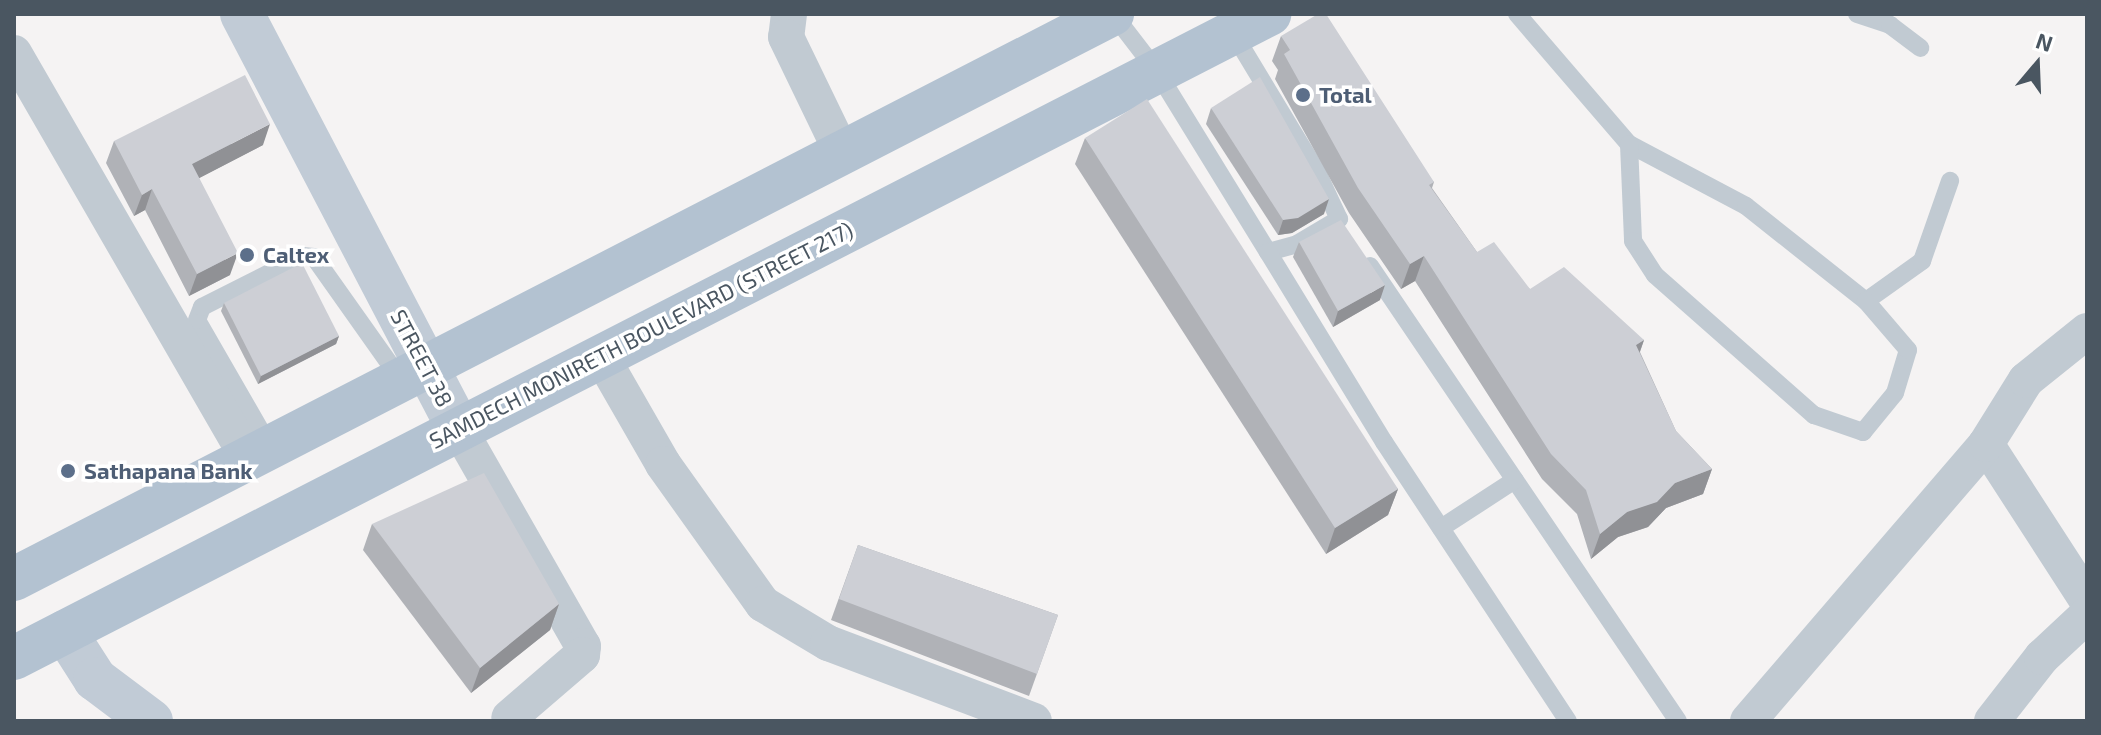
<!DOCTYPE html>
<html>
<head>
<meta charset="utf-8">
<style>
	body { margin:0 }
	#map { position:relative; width:2101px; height:735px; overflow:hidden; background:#f5f3f3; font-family:"Exo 2",sans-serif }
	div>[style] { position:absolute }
	.lane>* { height:18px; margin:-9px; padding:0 9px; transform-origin:9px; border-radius:9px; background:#c1cad2 }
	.street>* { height:36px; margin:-18px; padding:0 18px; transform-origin:18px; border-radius:18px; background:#c1cad2 }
	.secondary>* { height:44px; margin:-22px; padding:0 22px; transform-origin:22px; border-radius:22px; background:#c1cbd6 }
	.primary>* { height:44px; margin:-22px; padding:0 22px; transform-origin:22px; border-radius:22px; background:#b3c2d1 }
	.wall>* { inset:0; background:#b0b2b7 }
	.shaded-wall>* { inset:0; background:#909195 }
	.building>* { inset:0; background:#cdcfd5 }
	.dots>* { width:22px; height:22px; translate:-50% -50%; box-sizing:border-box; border:4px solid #fff; border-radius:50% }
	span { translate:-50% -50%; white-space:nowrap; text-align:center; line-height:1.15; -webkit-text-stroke:7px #fff; paint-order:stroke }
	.service-label { font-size:22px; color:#4e5e75; font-weight:700 }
	.left { translate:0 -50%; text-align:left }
	.street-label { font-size:22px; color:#4a5661 }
	.frame { position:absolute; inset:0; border:16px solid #4a5661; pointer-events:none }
	.north { position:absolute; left:1997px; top:24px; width:80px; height:80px; -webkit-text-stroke:6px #fff; paint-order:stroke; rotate:19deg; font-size:22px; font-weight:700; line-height:32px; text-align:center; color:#4a5661 }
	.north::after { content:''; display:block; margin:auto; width:28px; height:36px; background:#4a5661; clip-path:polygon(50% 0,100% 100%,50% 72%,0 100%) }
</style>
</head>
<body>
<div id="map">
	<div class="lane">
		<i style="left:1113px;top:14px;width:71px;rotate:52.5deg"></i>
		<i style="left:1156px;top:70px;width:214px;rotate:58.4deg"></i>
		<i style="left:1268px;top:252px;width:30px;rotate:-15deg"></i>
		<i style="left:1297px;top:244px;width:49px;rotate:-30.8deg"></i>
		<i style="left:1339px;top:219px;width:52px;rotate:-115.1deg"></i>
		<i style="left:1317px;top:172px;width:162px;rotate:-121.1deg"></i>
		<i style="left:1517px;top:14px;width:172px;rotate:49.3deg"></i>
		<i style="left:1629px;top:144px;width:132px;rotate:27.9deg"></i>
		<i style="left:1746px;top:206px;width:153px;rotate:38.4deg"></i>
		<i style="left:1866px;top:301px;width:69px;rotate:-35.5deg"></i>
		<i style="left:1922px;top:261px;width:85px;rotate:-70.7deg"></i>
		<i style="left:1857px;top:14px;width:35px;rotate:18deg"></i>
		<i style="left:1890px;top:25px;width:38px;rotate:37deg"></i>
		<i style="left:1629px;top:144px;width:97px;rotate:87.6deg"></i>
		<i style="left:1633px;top:241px;width:40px;rotate:57.1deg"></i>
		<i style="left:1655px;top:275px;width:212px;rotate:41.4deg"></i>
		<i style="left:1814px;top:415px;width:52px;rotate:19.1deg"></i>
		<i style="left:1863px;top:432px;width:50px;rotate:-50.6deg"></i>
		<i style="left:1895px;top:393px;width:45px;rotate:-73.2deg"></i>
		<i style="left:1908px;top:350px;width:65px;rotate:-130.6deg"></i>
		<i style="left:1268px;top:252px;width:223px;rotate:58.6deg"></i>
		<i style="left:1384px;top:442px;width:334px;rotate:56.6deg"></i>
		<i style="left:1370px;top:266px;width:549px;rotate:55.91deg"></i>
		<i style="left:270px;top:447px;width:146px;rotate:-119.9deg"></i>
		<i style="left:197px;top:320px;width:14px;rotate:-69deg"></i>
		<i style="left:202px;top:307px;width:113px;rotate:-26.8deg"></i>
		<i style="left:303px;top:256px;width:11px;rotate:5deg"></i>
		<i style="left:314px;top:257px;width:151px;rotate:54.7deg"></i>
		<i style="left:1441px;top:528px;width:88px;rotate:-33deg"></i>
	</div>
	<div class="street">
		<i style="left:789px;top:14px;width:23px;rotate:97deg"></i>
		<i style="left:786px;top:37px;width:129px;rotate:64.2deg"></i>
		<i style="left:14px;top:53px;width:468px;rotate:60deg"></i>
		<i style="left:601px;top:356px;width:125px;rotate:60.1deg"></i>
		<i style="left:663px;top:464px;width:172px;rotate:54.5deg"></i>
		<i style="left:763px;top:604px;width:76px;rotate:31deg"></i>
		<i style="left:828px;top:643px;width:220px;rotate:20.7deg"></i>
		<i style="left:459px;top:429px;width:250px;rotate:60.3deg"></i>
		<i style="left:583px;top:646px;width:9px;rotate:96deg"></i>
		<i style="left:582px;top:655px;width:96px;rotate:139.2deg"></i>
		<i style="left:1986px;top:444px;width:186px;rotate:57.1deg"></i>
		<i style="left:1748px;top:721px;width:365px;rotate:-49.3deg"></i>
		<i style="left:1986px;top:444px;width:75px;rotate:-58deg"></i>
		<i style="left:2026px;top:380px;width:78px;rotate:-38.8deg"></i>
		<i style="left:1992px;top:721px;width:81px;rotate:-52deg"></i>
		<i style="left:2042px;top:657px;width:62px;rotate:-43deg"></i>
	</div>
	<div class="secondary">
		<i style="left:242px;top:14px;width:468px;rotate:62.4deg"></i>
		<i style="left:65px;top:632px;width:56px;rotate:57.4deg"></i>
		<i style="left:95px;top:679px;width:70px;rotate:36.9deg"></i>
	</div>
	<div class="primary">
		<i style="left:14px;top:579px;width:1235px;rotate:-27.23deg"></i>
		<i style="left:14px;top:658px;width:1411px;rotate:-27.16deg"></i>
	</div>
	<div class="wall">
		<i style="clip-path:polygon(1281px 36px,1434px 182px,1432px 188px,1477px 252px,1530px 289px,1644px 340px,1640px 352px,1676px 431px,1712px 469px,1703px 494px,1666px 508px,1648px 527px,1618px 537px,1591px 559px,1577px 514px,1542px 479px,1415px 281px,1401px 289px,1349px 213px,1275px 79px,1278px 70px,1272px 61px)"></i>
		<i style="clip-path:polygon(1211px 108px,1324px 214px,1292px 233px,1278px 235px,1206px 124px)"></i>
		<i style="clip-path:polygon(1085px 138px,1398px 489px,1388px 515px,1326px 554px,1075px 164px)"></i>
		<i style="clip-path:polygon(114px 141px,263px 145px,199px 178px,230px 275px,189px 296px,145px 210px,134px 216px,106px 163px)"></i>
		<i style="clip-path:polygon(1299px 242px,1380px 300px,1333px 327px,1293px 257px)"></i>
		<i style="clip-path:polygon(224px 303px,339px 336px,336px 344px,258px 384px,221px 311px)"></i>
		<i style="clip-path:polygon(372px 524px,559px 604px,550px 630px,471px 693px,363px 550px)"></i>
		<i style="clip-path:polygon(858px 545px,1058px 615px,1029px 696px,831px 620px)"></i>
	</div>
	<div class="shaded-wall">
		<i style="clip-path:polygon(270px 124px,263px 145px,184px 186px,192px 164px)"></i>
		<i style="clip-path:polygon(152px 189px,145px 210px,134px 216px,142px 195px)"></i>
		<i style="clip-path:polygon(1329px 199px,1324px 214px,1292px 233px,1278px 235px,1283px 220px)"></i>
		<i style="clip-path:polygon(238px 253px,230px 275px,189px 296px,197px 274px)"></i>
		<i style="clip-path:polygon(1424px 256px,1415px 281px,1401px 289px,1410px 264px)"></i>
		<i style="clip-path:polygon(1385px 285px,1380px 300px,1333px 327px,1338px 311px)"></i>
		<i style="clip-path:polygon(339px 336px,336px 344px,258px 384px,261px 376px)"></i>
		<i style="clip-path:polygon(1644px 340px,1635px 365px,1636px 345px)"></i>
		<i style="clip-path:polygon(1712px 469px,1703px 494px,1666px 508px,1648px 527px,1618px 537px,1591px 559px,1600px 534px,1627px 512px,1675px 483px)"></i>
		<i style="clip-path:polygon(1398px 489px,1388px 515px,1326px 554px,1335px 528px)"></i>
		<i style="clip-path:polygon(559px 604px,550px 630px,471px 693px,480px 668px)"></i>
	</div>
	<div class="building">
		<i style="clip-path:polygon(1318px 14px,1326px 14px,1434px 182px,1429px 185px,1477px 252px,1494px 242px,1530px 289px,1564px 267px,1644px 340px,1636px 345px,1676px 431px,1712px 469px,1675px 483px,1657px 502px,1627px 512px,1600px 534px,1586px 490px,1551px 454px,1424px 256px,1410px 264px,1358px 188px,1284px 54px,1290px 50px,1281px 36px)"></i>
		<i style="clip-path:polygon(245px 75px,270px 124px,192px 164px,238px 253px,197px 274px,152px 189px,142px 195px,114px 141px)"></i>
		<i style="clip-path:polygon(1260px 77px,1329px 199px,1298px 218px,1283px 220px,1211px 108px)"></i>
		<i style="clip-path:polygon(1147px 99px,1398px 489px,1335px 528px,1085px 138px)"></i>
		<i style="clip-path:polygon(1341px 220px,1385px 285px,1338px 311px,1299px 242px)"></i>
		<i style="clip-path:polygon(302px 263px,339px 336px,261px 376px,224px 303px)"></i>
		<i style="clip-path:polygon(484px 473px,559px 604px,480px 668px,372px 524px)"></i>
		<i style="clip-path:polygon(858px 545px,1058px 615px,1037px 674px,839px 599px)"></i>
	</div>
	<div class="dots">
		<i style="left:1303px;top:95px;background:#5c6f8a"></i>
		<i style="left:247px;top:255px;background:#5c6f8a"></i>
		<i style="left:68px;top:471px;background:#5c6f8a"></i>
	</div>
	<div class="service-label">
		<span class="left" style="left:1319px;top:95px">Total</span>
		<span class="left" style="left:263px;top:255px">Caltex</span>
		<span class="left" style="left:84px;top:471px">Sathapana Bank</span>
	</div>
	<div class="street-label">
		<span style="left:641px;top:335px;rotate:-27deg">SAMDECH MONIRETH BOULEVARD (STREET 217)</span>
		<span style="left:422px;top:358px;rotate:62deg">STREET 38</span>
	</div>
	<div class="frame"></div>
	<div class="north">N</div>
</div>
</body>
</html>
